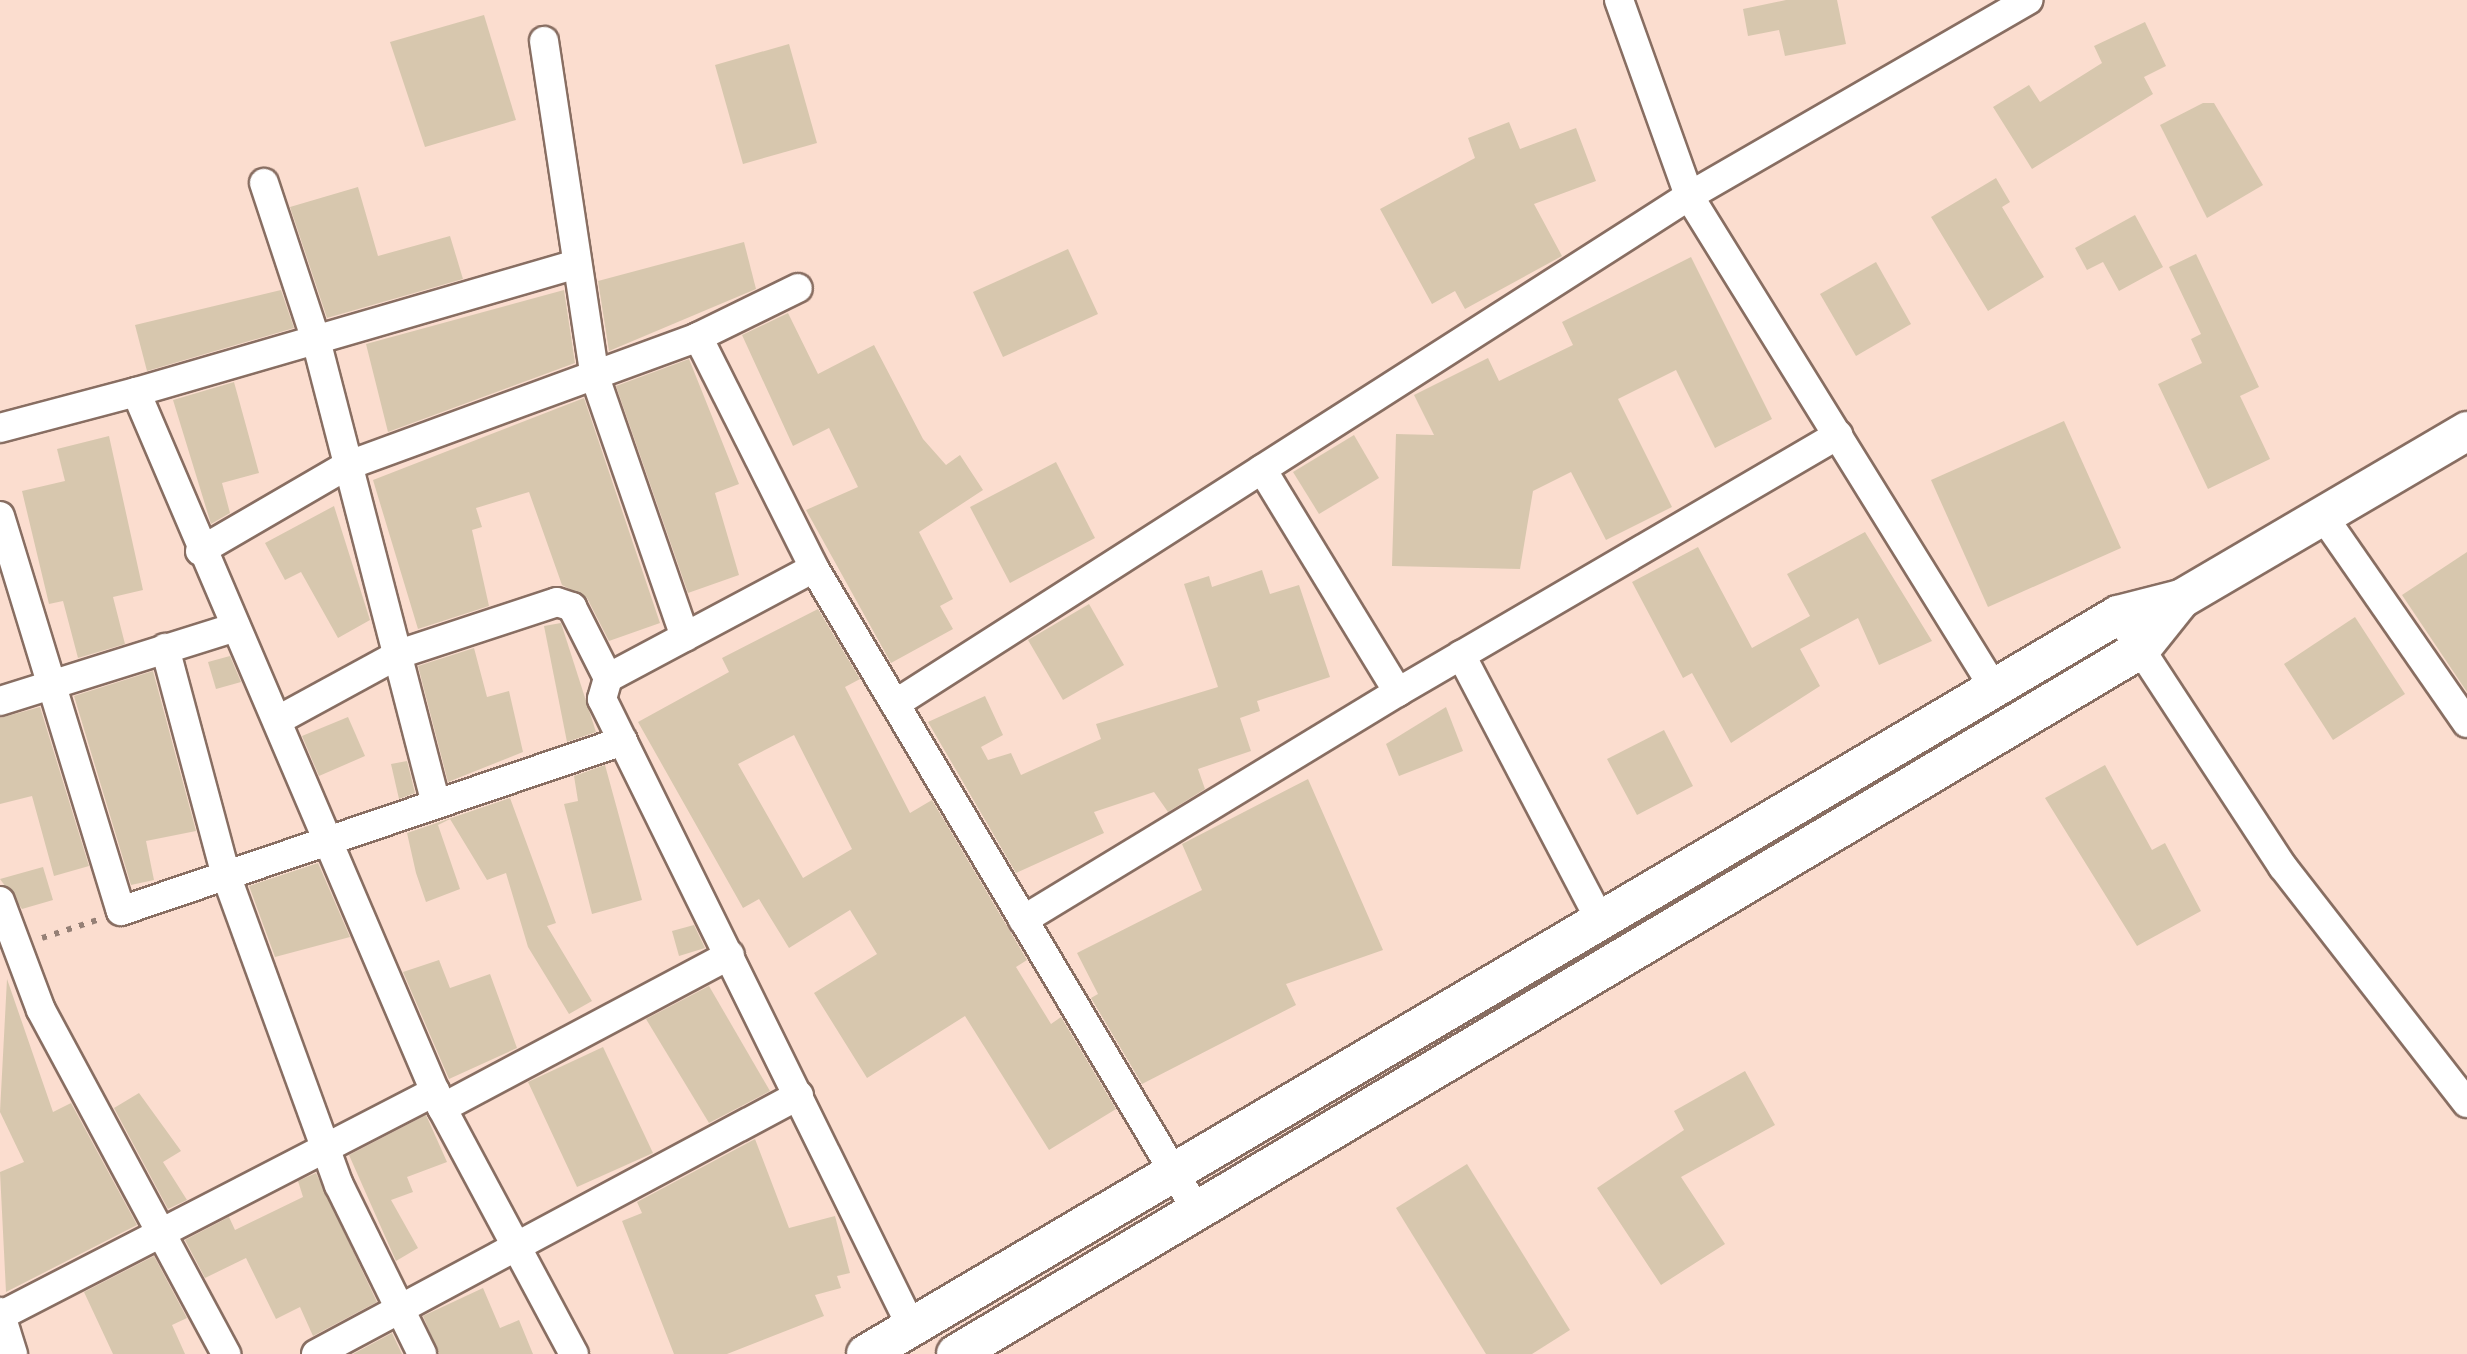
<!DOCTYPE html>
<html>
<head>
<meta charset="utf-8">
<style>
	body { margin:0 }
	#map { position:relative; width:2467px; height:1354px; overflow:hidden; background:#fbddcf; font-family:"PT Sans",sans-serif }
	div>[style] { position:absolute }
	.building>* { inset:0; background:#d7c7ae }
	.path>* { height:6px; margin-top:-3px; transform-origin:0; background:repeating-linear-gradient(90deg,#958076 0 5px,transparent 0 13px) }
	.roads { filter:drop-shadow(2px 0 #886e62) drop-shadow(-2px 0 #886e62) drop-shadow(0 2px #886e62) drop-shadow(0 -2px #886e62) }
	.minor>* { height:28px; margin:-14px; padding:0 14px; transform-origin:14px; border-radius:14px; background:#fff }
	.secondary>* { height:38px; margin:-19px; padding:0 19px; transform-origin:19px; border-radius:19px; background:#fff }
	span { translate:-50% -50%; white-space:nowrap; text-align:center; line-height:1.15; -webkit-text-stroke:8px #fff; paint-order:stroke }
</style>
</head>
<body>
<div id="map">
	<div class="building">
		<i style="clip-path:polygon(1786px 0,1837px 0,1846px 44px,1785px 56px,1779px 30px,1748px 36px,1743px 9px)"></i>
		<i style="clip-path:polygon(484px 15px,516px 120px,425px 147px,390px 42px)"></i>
		<i style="clip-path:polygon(2145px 22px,2166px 66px,2144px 77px,2153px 94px,2032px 169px,1993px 107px,2029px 85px,2040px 102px,2102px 63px,2094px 46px)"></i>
		<i style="clip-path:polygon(789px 44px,817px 143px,743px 164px,715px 65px)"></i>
		<i style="clip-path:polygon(2203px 103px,2214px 103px,2263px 185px,2207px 218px,2160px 125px)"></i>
		<i style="clip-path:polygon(1509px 122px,1520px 149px,1576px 128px,1596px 181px,1534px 204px,1562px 256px,1465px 309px,1455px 291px,1432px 304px,1380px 209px,1475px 158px,1468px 138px)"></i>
		<i style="clip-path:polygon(1996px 178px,2010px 202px,2002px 207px,2044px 277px,1988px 311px,1931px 217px)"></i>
		<i style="clip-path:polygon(358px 187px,378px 256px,450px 236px,463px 279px,327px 318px,290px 207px)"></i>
		<i style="clip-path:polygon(2135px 215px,2163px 267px,2119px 291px,2103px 262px,2087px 270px,2075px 248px)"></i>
		<i style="clip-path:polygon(744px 242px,756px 289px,609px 351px,598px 281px)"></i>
		<i style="clip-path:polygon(1068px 249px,1098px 314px,1003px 357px,973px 292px)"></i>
		<i style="clip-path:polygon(2196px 254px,2259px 387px,2240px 396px,2270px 459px,2208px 489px,2158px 384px,2202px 363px,2191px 339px,2201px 334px,2169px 267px)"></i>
		<i style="clip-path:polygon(1691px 257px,1772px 419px,1715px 448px,1676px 370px,1618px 399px,1672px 507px,1606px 540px,1571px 472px,1533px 491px,1520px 569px,1392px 566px,1396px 434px,1434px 435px,1414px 395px,1488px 358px,1499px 381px,1573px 345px,1562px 322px)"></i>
		<i style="clip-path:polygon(1876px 262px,1911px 324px,1856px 356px,1820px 294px)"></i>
		<i style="clip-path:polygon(281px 290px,294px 328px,147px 371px,135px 325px)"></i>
		<i style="clip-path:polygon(564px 290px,575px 363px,388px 432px,366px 344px)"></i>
		<i style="clip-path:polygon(788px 313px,818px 374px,874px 345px,923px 439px,946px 465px,960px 455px,983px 490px,919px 532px,953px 599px,940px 606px,953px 629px,891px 663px,806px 510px,858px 487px,829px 428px,793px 446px,742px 335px)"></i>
		<i style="clip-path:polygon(689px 359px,739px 484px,715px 493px,739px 575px,688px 593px,616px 386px)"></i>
		<i style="clip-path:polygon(234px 382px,259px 473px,222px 483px,230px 513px,211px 524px,173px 400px)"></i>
		<i style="clip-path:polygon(584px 398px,660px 623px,609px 641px,587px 598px,562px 585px,529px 492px,476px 508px,482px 527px,472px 530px,489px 606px,418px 629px,373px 480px)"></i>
		<i style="clip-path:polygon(2064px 421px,2121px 548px,1988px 607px,1931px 480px)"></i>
		<i style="clip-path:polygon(1354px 435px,1379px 478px,1319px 514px,1293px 472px)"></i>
		<i style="clip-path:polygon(109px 436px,143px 590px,113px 597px,125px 644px,78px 658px,63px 601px,49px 604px,22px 491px,65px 481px,57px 449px)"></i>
		<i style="clip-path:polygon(1056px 462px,1095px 538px,1010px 583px,970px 507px)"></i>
		<i style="clip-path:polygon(334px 506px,370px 620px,338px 638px,301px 572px,285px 580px,265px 543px)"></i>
		<i style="clip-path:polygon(1865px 532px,1932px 641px,1879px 665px,1858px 618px,1800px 649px,1820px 686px,1731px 743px,1692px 673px,1683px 678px,1632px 582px,1698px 547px,1752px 648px,1810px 616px,1787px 574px)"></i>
		<i style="clip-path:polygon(2467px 552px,2467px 692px,2402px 595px)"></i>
		<i style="clip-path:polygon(1262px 570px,1270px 594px,1299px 585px,1330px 677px,1257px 701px,1260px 711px,1240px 718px,1251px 751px,1198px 769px,1205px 789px,1168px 812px,1154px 792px,1094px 812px,1104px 833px,1016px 873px,928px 722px,985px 696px,1003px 735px,981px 747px,988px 760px,1011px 753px,1021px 775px,1101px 739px,1096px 724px,1218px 687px,1184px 584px,1209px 576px,1212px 587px)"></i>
		<i style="clip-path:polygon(1089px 604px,1124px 665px,1063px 700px,1028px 640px)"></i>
		<i style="clip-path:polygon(evenodd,818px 609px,860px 679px,845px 687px,910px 813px,932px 800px,1027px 960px,1016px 967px,1051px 1024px,1061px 1017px,1116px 1109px,1049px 1150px,965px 1016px,867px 1078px,814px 993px,877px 954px,850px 910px,789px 948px,759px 899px,743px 908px,638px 722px,729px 672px,722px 658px,818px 609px,794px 735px,852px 849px,803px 878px,738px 764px,794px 735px)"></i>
		<i style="clip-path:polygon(2355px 617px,2405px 694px,2333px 740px,2284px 664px)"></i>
		<i style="clip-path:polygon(561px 623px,596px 732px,567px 742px,544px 626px)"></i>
		<i style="clip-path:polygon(474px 648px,487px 697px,509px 691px,523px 752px,448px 782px,418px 666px)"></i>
		<i style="clip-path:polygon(230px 656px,241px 682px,216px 689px,208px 662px)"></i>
		<i style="clip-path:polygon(153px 671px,196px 831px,146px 841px,154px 880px,131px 885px,74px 696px)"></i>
		<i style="clip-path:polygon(40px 707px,89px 866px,54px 876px,32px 796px,0 804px,0 718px)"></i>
		<i style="clip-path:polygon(1446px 707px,1463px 751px,1399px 776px,1386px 744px)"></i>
		<i style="clip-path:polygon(348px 717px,365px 756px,319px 776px,302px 736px)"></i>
		<i style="clip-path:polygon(1664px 730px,1693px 786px,1637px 815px,1607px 759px)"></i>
		<i style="clip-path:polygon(407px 761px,415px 793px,399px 799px,391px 764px)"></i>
		<i style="clip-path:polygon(605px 765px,642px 900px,592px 914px,564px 804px,578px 801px,574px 776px)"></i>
		<i style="clip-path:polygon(2105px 765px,2152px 850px,2165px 843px,2201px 911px,2137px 946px,2045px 798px)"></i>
		<i style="clip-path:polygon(1308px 779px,1383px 950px,1286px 984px,1296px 1005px,1142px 1084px,1091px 998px,1098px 994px,1077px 953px,1202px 890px,1182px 844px)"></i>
		<i style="clip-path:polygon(510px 798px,556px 923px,547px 926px,592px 1001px,569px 1014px,528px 947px,506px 873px,487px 880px,450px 819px,438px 825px,460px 889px,426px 902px,416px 873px,407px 833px)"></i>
		<i style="clip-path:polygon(318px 863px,350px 937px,275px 957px,249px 886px)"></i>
		<i style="clip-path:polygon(43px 867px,53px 900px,22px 909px,0 879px)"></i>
		<i style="clip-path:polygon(694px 925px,705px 948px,679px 956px,672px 931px)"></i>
		<i style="clip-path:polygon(439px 960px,450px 988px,490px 974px,517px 1048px,449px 1079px,403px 972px)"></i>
		<i style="clip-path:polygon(7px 979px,53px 1112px,71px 1103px,137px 1225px,6px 1292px,0 1172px,24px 1162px,0 1112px)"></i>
		<i style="clip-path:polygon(709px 986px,770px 1091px,709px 1123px,646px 1019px)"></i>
		<i style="clip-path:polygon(603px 1047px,653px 1153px,577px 1187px,528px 1082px)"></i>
		<i style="clip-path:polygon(1745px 1071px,1775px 1125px,1681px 1177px,1725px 1244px,1661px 1285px,1597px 1188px,1684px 1130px,1674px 1111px)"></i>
		<i style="clip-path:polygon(139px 1093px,181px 1151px,163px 1162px,187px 1200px,168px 1209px,114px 1108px)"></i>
		<i style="clip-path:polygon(426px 1115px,447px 1162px,407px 1177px,413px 1192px,391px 1200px,418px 1248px,396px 1261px,349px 1155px)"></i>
		<i style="clip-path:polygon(755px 1139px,789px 1228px,835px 1216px,850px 1273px,837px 1276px,841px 1288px,815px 1295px,824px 1316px,727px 1354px,674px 1354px,622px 1221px,642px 1213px,637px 1202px)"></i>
		<i style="clip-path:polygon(1467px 1164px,1570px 1330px,1532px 1354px,1486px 1354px,1396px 1208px)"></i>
		<i style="clip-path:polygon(316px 1173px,377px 1302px,313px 1336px,300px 1307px,276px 1319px,246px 1258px,205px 1278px,185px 1240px,229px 1217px,235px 1230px,303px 1197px,298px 1181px)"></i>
		<i style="clip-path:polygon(154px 1256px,187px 1318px,172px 1325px,185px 1354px,113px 1354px,84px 1292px)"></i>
		<i style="clip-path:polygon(483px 1288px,500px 1328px,519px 1320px,533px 1354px,439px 1354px,423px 1316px)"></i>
		<i style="clip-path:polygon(392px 1333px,402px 1354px,353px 1354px)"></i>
	</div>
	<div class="path">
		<i style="left:42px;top:938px;width:58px;rotate:-18.1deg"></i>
	</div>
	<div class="roads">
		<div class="minor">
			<i style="left:1619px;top:0;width:208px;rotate:70.3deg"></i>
			<i style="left:1689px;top:196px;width:392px;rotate:-30deg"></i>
			<i style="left:544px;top:41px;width:340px;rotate:81.4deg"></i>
			<i style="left:595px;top:377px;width:275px;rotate:70.9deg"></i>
			<i style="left:264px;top:183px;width:165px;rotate:71.7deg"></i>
			<i style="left:316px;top:340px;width:479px;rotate:75.5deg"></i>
			<i style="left:698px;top:337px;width:111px;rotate:-26.1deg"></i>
			<i style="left:136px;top:392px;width:453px;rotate:-16.2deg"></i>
			<i style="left:0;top:428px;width:141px;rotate:-14.8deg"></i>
			<i style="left:136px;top:392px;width:779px;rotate:66.86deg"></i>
			<i style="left:442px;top:1108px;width:279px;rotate:61.8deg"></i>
			<i style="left:0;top:516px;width:413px;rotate:73deg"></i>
			<i style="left:121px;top:911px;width:530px;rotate:-18.71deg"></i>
			<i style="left:2323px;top:516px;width:252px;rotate:55.2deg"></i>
			<i style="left:200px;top:551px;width:169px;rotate:-30.2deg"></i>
			<i style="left:346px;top:466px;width:375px;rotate:-20.1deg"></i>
			<i style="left:698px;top:337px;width:258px;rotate:63.3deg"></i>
			<i style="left:814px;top:568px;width:748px;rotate:59.22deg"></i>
			<i style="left:814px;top:568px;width:234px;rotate:151.9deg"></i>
			<i style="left:608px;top:678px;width:22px;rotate:106deg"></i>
			<i style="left:602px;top:699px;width:701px;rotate:63.76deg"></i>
			<i style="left:2118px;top:615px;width:301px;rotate:56.8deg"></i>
			<i style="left:2283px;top:867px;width:299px;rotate:52.1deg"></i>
			<i style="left:165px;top:648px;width:235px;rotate:75deg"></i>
			<i style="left:226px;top:875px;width:330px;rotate:70deg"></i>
			<i style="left:339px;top:1185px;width:188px;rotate:63.8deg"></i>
			<i style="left:1461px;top:655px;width:301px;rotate:62.3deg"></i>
			<i style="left:1398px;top:692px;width:510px;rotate:-30.29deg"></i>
			<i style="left:0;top:701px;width:247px;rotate:-17.4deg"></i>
			<i style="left:895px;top:704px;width:943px;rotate:-32.61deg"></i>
			<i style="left:1689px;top:196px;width:579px;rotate:58.2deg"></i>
			<i style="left:280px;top:719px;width:136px;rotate:-28.6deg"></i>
			<i style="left:399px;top:654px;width:166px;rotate:-18.2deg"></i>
			<i style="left:557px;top:602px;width:16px;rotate:18deg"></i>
			<i style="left:572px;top:607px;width:80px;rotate:63.1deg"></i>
			<i style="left:0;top:901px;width:116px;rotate:69.4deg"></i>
			<i style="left:41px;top:1010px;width:391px;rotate:61.7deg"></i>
			<i style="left:1023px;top:920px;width:439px;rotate:-31.3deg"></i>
			<i style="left:1398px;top:692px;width:261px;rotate:-121.4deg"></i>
			<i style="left:442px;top:1108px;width:326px;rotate:-28deg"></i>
			<i style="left:0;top:1312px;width:44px;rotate:72.8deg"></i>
			<i style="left:0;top:1316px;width:490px;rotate:-27.3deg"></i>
			<i style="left:316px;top:1354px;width:548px;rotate:-28.2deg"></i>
		</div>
		<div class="secondary">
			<i style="left:866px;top:1354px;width:1454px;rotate:-30.55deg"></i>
			<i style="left:2118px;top:615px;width:65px;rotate:-14.3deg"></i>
			<i style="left:2181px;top:599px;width:332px;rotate:-30.4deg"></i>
			<i style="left:956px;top:1354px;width:1379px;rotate:-30.75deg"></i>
			<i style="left:2141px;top:649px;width:64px;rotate:-51.3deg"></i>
		</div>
	</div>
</div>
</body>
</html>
